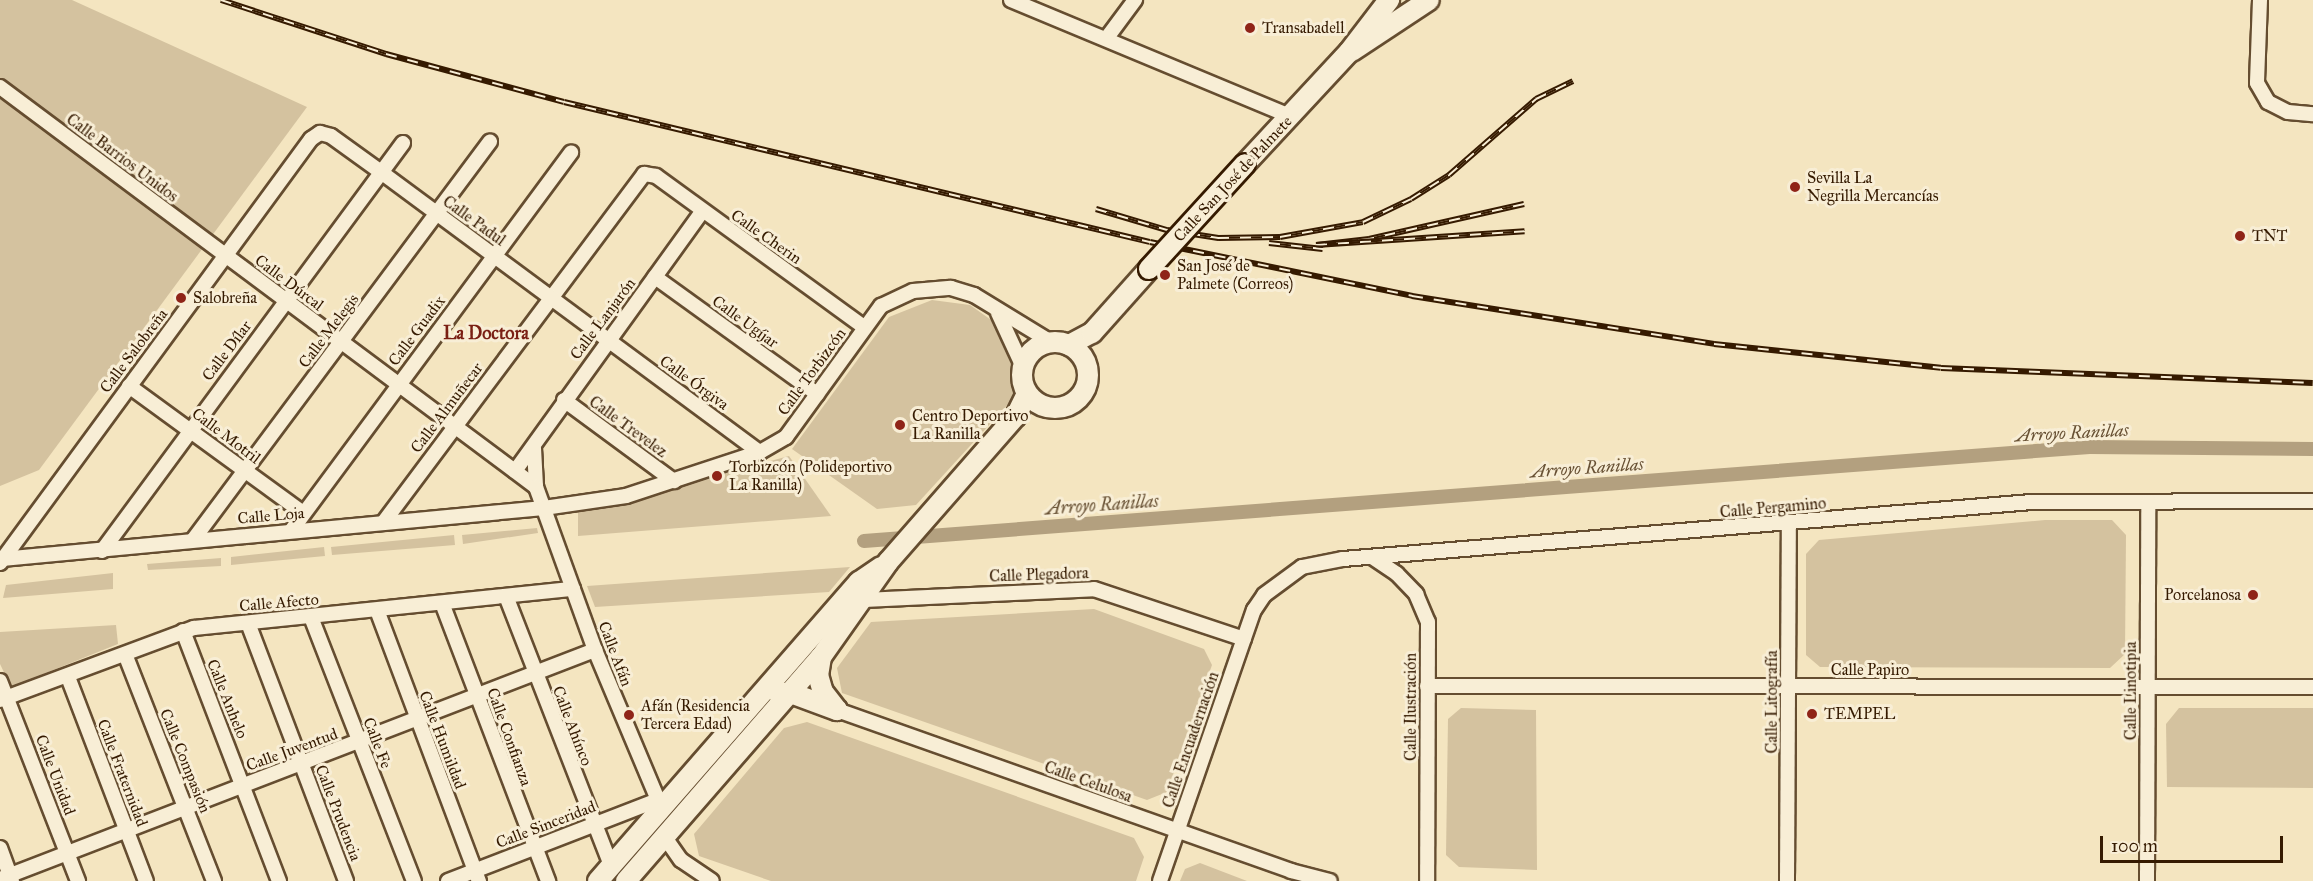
<!DOCTYPE html>
<html>
<head>
<meta charset="utf-8">
<style>
	body { margin:0 }
	#map { position:relative; width:2313px; height:881px; overflow:hidden; background:#f4e5c0; font-family:"IM FELL Great Primer",serif }
	div>[style] { position:absolute }
	.green>* { inset:0; background:#d4c29f }
	.canal>* { height:14px; margin:-7px; padding:0 7px; transform-origin:7px; border-radius:7px; background:#b3a07f }
	.roads { filter:drop-shadow(2px 0 #654d30) drop-shadow(-2px 0 #654d30) drop-shadow(0 2px #654d30) drop-shadow(0 -2px #654d30) }
	.street>* { height:14px; margin:-7px; padding:0 7px; transform-origin:7px; border-radius:7px; background:#f8eed6 }
	.secondary>* { height:20px; margin:-10px; padding:0 10px; transform-origin:10px; border-radius:10px; background:#f8eed6 }
	.secondary>.ring { margin:-10px; padding:0; box-sizing:content-box; background:none; border:20px solid #f8eed6; border-radius:50% }
	.rail>* { height:6px; margin-top:-3px; transform-origin:0; background:repeating-linear-gradient(90deg,#f8eed6 0 11px,#351a00 0 22px); box-sizing:border-box; border-block:2px solid #351a00 }
	.bridges { filter:drop-shadow(2px 0 #351a00) drop-shadow(-2px 0 #351a00) drop-shadow(0 2px #351a00) drop-shadow(0 -2px #351a00) }
	.secondary-bridge>* { height:20px; margin:-10px; padding:0 10px; transform-origin:10px; border-radius:10px; background:#f8eed6 }
	.dots>* { width:16px; height:16px; translate:-50% -50%; box-sizing:border-box; border:3px solid #f8eed6; border-radius:50% }
	span { translate:-50% -50%; white-space:nowrap; text-align:center; line-height:1.15; -webkit-text-stroke:6px #f8eed6; paint-order:stroke }
	.poi-label { font-size:16px; color:#351a00 }
	.left { translate:0 -50%; text-align:left }
	.right { translate:-100% -50%; text-align:right }
	.street-label { font-size:16px; color:#351a00 }
	.neighbourhood-label { font-size:18px; color:#7a1f14; font-weight:700 }
	.water-label { font-size:18px; color:#675033; font-style:italic }
	.scale { position:absolute; left:2100px; top:836px; width:183px; height:27px; box-sizing:border-box; border:3px solid #351a00; border-top:0; padding-left:8px; font-size:18px; line-height:21px; white-space:nowrap; color:#351a00; -webkit-text-stroke:4px #f8eed6; paint-order:stroke }
</style>
</head>
<body>
<div id="map">
	<div class="green">
		<i style="clip-path:polygon(0 0,72px 0,307px 107px,39px 470px,0 486px)"></i>
		<i style="clip-path:polygon(932px 300px,970px 305px,994px 322px,1011px 356px,1016px 388px,1012px 400px,916px 505px,877px 509px,792px 449px,889px 317px)"></i>
		<i style="clip-path:polygon(789px 456px,831px 516px,578px 536px,578px 512px)"></i>
		<i style="clip-path:polygon(2045px 520px,2112px 520px,2126px 535px,2125px 654px,2110px 668px,1820px 667px,1806px 655px,1806px 554px,1819px 540px)"></i>
		<i style="clip-path:polygon(537px 528px,538px 533px,463px 544px,462px 535px)"></i>
		<i style="clip-path:polygon(454px 535px,455px 545px,332px 555px,331px 547px)"></i>
		<i style="clip-path:polygon(324px 547px,325px 556px,231px 565px,231px 557px)"></i>
		<i style="clip-path:polygon(221px 558px,221px 566px,148px 570px,147px 564px)"></i>
		<i style="clip-path:polygon(850px 567px,829px 592px,595px 607px,587px 586px)"></i>
		<i style="clip-path:polygon(113px 573px,113px 589px,3px 598px,6px 585px)"></i>
		<i style="clip-path:polygon(1094px 609px,1204px 649px,1212px 665px,1167px 792px,1147px 800px,842px 693px,837px 668px,871px 622px)"></i>
		<i style="clip-path:polygon(116px 625px,118px 644px,11px 687px,0 664px,0 632px)"></i>
		<i style="clip-path:polygon(1461px 708px,1536px 710px,1537px 870px,1459px 867px,1446px 855px,1448px 719px)"></i>
		<i style="clip-path:polygon(2179px 708px,2313px 708px,2313px 788px,2167px 787px,2166px 724px)"></i>
		<i style="clip-path:polygon(807px 722px,1134px 838px,1144px 857px,1136px 881px,771px 881px,699px 856px,694px 834px,784px 728px)"></i>
		<i style="clip-path:polygon(1200px 863px,1247px 881px,1180px 881px,1185px 869px)"></i>
	</div>
	<div class="canal">
		<i style="left:864px;top:541px;width:1229px;rotate:-4.39deg"></i>
		<i style="left:2089px;top:447px;width:224px;rotate:0.5deg"></i>
	</div>
	<div class="roads">
		<div class="street">
			<i style="left:1011px;top:0;width:302px;rotate:22.6deg"></i>
			<i style="left:2260px;top:0;width:83px;rotate:92.1deg"></i>
			<i style="left:2257px;top:83px;width:22px;rotate:60deg"></i>
			<i style="left:2268px;top:102px;width:22px;rotate:27deg"></i>
			<i style="left:2288px;top:112px;width:25px;rotate:5deg"></i>
			<i style="left:1106px;top:39px;width:49px;rotate:-53.4deg"></i>
			<i style="left:0;top:87px;width:669px;rotate:36.73deg"></i>
			<i style="left:655px;top:277px;width:200px;rotate:35.8deg"></i>
			<i style="left:998px;top:313px;width:60px;rotate:65.2deg"></i>
			<i style="left:129px;top:386px;width:215px;rotate:36.1deg"></i>
			<i style="left:564px;top:400px;width:137px;rotate:36.4deg"></i>
			<i style="left:534px;top:448px;width:39px;rotate:87deg"></i>
			<i style="left:536px;top:487px;width:173px;rotate:70.1deg"></i>
			<i style="left:595px;top:650px;width:173px;rotate:67.2deg"></i>
			<i style="left:515px;top:471px;width:319px;rotate:-54.2deg"></i>
			<i style="left:383px;top:523px;width:436px;rotate:-53.2deg"></i>
			<i style="left:644px;top:174px;width:12px;rotate:9deg"></i>
			<i style="left:656px;top:176px;width:257px;rotate:36deg"></i>
			<i style="left:291px;top:531px;width:471px;rotate:-53.5deg"></i>
			<i style="left:193px;top:540px;width:497px;rotate:-53.3deg"></i>
			<i style="left:102px;top:551px;width:507px;rotate:-53.58deg"></i>
			<i style="left:1372px;top:557px;width:30px;rotate:34deg"></i>
			<i style="left:1397px;top:574px;width:28px;rotate:46deg"></i>
			<i style="left:1416px;top:594px;width:30px;rotate:67deg"></i>
			<i style="left:1428px;top:622px;width:259px;rotate:90.2deg"></i>
			<i style="left:2px;top:559px;width:544px;rotate:-5.38deg"></i>
			<i style="left:544px;top:508px;width:83px;rotate:-8.3deg"></i>
			<i style="left:626px;top:496px;width:141px;rotate:-18.2deg"></i>
			<i style="left:760px;top:452px;width:30px;rotate:-30deg"></i>
			<i style="left:786px;top:437px;width:162px;rotate:-54.1deg"></i>
			<i style="left:881px;top:306px;width:35px;rotate:-25deg"></i>
			<i style="left:913px;top:291px;width:38px;rotate:-5deg"></i>
			<i style="left:951px;top:288px;width:24px;rotate:17deg"></i>
			<i style="left:974px;top:295px;width:90px;rotate:31.4deg"></i>
			<i style="left:0;top:563px;width:526px;rotate:-53.74deg"></i>
			<i style="left:311px;top:139px;width:11px;rotate:-34deg"></i>
			<i style="left:320px;top:133px;width:11px;rotate:15deg"></i>
			<i style="left:331px;top:136px;width:62px;rotate:35.8deg"></i>
			<i style="left:381px;top:172px;width:471px;rotate:36.5deg"></i>
			<i style="left:506px;top:596px;width:290px;rotate:68.7deg"></i>
			<i style="left:864px;top:600px;width:230px;rotate:-2.7deg"></i>
			<i style="left:1094px;top:589px;width:158px;rotate:18.4deg"></i>
			<i style="left:442px;top:603px;width:298px;rotate:69.1deg"></i>
			<i style="left:377px;top:610px;width:290px;rotate:69.4deg"></i>
			<i style="left:311px;top:617px;width:283px;rotate:68.7deg"></i>
			<i style="left:248px;top:623px;width:276px;rotate:69.2deg"></i>
			<i style="left:183px;top:631px;width:268px;rotate:69deg"></i>
			<i style="left:125px;top:654px;width:244px;rotate:68.6deg"></i>
			<i style="left:68px;top:677px;width:218px;rotate:69.1deg"></i>
			<i style="left:0;top:681px;width:215px;rotate:68.7deg"></i>
			<i style="left:1427px;top:686px;width:886px;rotate:0.06deg"></i>
			<i style="left:0;top:700px;width:207px;rotate:-20.4deg"></i>
			<i style="left:194px;top:628px;width:381px;rotate:-5.9deg"></i>
			<i style="left:837px;top:710px;width:482px;rotate:19.5deg"></i>
			<i style="left:1291px;top:871px;width:40px;rotate:14.4deg"></i>
			<i style="left:664px;top:836px;width:29px;rotate:55deg"></i>
			<i style="left:681px;top:860px;width:37px;rotate:34deg"></i>
			<i style="left:0;top:848px;width:35px;rotate:70deg"></i>
			<i style="left:0;top:879px;width:638px;rotate:-21.05deg"></i>
			<i style="left:448px;top:881px;width:222px;rotate:-21.1deg"></i>
			<i style="left:1160px;top:881px;width:287px;rotate:-70.9deg"></i>
			<i style="left:1254px;top:610px;width:18px;rotate:-56deg"></i>
			<i style="left:1264px;top:595px;width:47px;rotate:-36.4deg"></i>
			<i style="left:1302px;top:567px;width:42px;rotate:-11deg"></i>
			<i style="left:1343px;top:559px;width:691px;rotate:-4.73deg"></i>
			<i style="left:2032px;top:502px;width:281px;rotate:-0.2deg"></i>
			<i style="left:1787px;top:881px;width:358px;rotate:-89.7deg"></i>
			<i style="left:2147px;top:881px;width:379px;rotate:-89.8deg"></i>
		</div>
		<div class="secondary">
			<i style="left:1352px;top:51px;width:92px;rotate:-33.5deg"></i>
			<i style="left:1245px;top:164px;width:153px;rotate:-47.1deg"></i>
			<i style="left:1349px;top:52px;width:66px;rotate:-52.4deg"></i>
			<i class="ring" style="left:1022px;top:342px;width:46px;height:46px"></i>
			<i style="left:1069px;top:345px;width:26px;rotate:-28deg"></i>
			<i style="left:1092px;top:333px;width:86px;rotate:-48.3deg"></i>
			<i style="left:821px;top:657px;width:18px;rotate:99deg"></i>
			<i style="left:818px;top:675px;width:18px;rotate:74deg"></i>
			<i style="left:823px;top:692px;width:23px;rotate:52deg"></i>
			<i style="left:778px;top:693px;width:13px"></i>
			<i style="left:791px;top:693px;width:49px;rotate:20.3deg"></i>
			<i style="left:598px;top:881px;width:397px;rotate:-48.9deg"></i>
			<i style="left:859px;top:582px;width:27px;rotate:-34deg"></i>
			<i style="left:626px;top:881px;width:297px;rotate:-49deg"></i>
			<i style="left:821px;top:657px;width:116px;rotate:-54.8deg"></i>
			<i style="left:888px;top:562px;width:194px;rotate:-48.8deg"></i>
			<i style="left:1016px;top:416px;width:25px;rotate:-64deg"></i>
		</div>
	</div>
	<div class="rail">
		<i style="left:221px;top:0;width:174px;rotate:18.1deg"></i>
		<i style="left:386px;top:54px;width:184px;rotate:15.1deg"></i>
		<i style="left:564px;top:102px;width:602px;rotate:13.44deg"></i>
		<i style="left:1150px;top:242px;width:268px;rotate:11.6deg"></i>
		<i style="left:1412px;top:296px;width:306px;rotate:9deg"></i>
		<i style="left:1714px;top:344px;width:228px;rotate:6deg"></i>
		<i style="left:1941px;top:368px;width:372px;rotate:2.3deg"></i>
		<i style="left:1524px;top:204px;width:159px;rotate:167.3deg"></i>
		<i style="left:1369px;top:239px;width:53px;rotate:173.5deg"></i>
		<i style="left:1316px;top:245px;width:209px;rotate:-3.8deg"></i>
		<i style="left:1096px;top:209px;width:74px;rotate:16.5deg"></i>
		<i style="left:1167px;top:230px;width:52px;rotate:8.9deg"></i>
		<i style="left:1218px;top:238px;width:62px;rotate:-0.9deg"></i>
		<i style="left:1280px;top:237px;width:84px;rotate:-10.2deg"></i>
		<i style="left:1363px;top:222px;width:53px;rotate:-25.6deg"></i>
		<i style="left:1411px;top:199px;width:45px;rotate:-32.3deg"></i>
		<i style="left:1449px;top:175px;width:116px;rotate:-41.1deg"></i>
		<i style="left:1536px;top:99px;width:41px;rotate:-25.9deg"></i>
		<i style="left:1269px;top:243px;width:54px;rotate:6.3deg"></i>
	</div>
	<div class="bridges">
		<div class="secondary-bridge">
			<i style="left:1149px;top:269px;width:142px;rotate:-47.6deg"></i>
		</div>
	</div>
	<div class="dots">
		<i style="left:1250px;top:28px;background:#8f2418"></i>
		<i style="left:1795px;top:187px;background:#8f2418"></i>
		<i style="left:2240px;top:236px;background:#8f2418"></i>
		<i style="left:1165px;top:275px;background:#8f2418"></i>
		<i style="left:181px;top:298px;background:#8f2418"></i>
		<i style="left:900px;top:425px;background:#8f2418"></i>
		<i style="left:717px;top:476px;background:#8f2418"></i>
		<i style="left:2253px;top:595px;background:#8f2418"></i>
		<i style="left:1812px;top:714px;background:#8f2418"></i>
		<i style="left:629px;top:715px;background:#8f2418"></i>
	</div>
	<div class="poi-label">
		<span class="left" style="left:1262px;top:28px">Transabadell</span>
		<span class="left" style="left:1807px;top:187px">Sevilla La<br>Negrilla Mercancías</span>
		<span class="left" style="left:2252px;top:236px">TNT</span>
		<span class="left" style="left:1177px;top:275px">San José de<br>Palmete (Correos)</span>
		<span class="left" style="left:193px;top:298px">Salobreña</span>
		<span class="left" style="left:912px;top:425px">Centro Deportivo<br>La Ranilla</span>
		<span class="left" style="left:729px;top:476px">Torbizcón (Polideportivo<br>La Ranilla)</span>
		<span class="right" style="left:2241px;top:595px">Porcelanosa</span>
		<span class="left" style="left:641px;top:715px">Afán (Residencia<br>Tercera Edad)</span>
		<span class="left" style="left:1824px;top:714px">TEMPEL</span>
	</div>
	<div class="street-label">
		<span style="left:122px;top:158px;rotate:37deg">Calle Barrios Unidos</span>
		<span style="left:1233px;top:179px;rotate:-47deg">Calle San José de Palmete</span>
		<span style="left:474px;top:221px;rotate:36deg">Calle Padul</span>
		<span style="left:766px;top:237px;rotate:35deg">Calle Cherin</span>
		<span style="left:289px;top:283px;rotate:37deg">Calle Dúrcal</span>
		<span style="left:603px;top:319px;rotate:-53deg">Calle Lanjarón</span>
		<span style="left:745px;top:322px;rotate:36deg">Calle Ugíjar</span>
		<span style="left:329px;top:331px;rotate:-53deg">Calle Melegis</span>
		<span style="left:417px;top:331px;rotate:-53deg">Calle Guadix</span>
		<span style="left:134px;top:351px;rotate:-53deg">Calle Salobreña</span>
		<span style="left:227px;top:351px;rotate:-53deg">Calle Dílar</span>
		<span style="left:812px;top:372px;rotate:-54deg">Calle Torbizcón</span>
		<span style="left:694px;top:383px;rotate:36deg">Calle Órgiva</span>
		<span style="left:447px;top:408px;rotate:-53deg">Calle Almuñecar</span>
		<span style="left:628px;top:427px;rotate:36deg">Calle Trevelez</span>
		<span style="left:226px;top:436px;rotate:37deg">Calle Motril</span>
		<span style="left:1773px;top:508px;rotate:-5deg">Calle Pergamino</span>
		<span style="left:271px;top:516px;rotate:-5deg">Calle Loja</span>
		<span style="left:1039px;top:575px;rotate:-2deg">Calle Plegadora</span>
		<span style="left:279px;top:603px;rotate:-5deg">Calle Afecto</span>
		<span style="left:615px;top:654px;rotate:69deg">Calle Afán</span>
		<span style="left:1870px;top:670px">Calle Papiro</span>
		<span style="left:2131px;top:691px;rotate:-90deg">Calle Linotipia</span>
		<span style="left:227px;top:699px;rotate:68deg">Calle Anhelo</span>
		<span style="left:1772px;top:702px;rotate:-90deg">Calle Litografía</span>
		<span style="left:1411px;top:707px;rotate:-90deg">Calle Ilustración</span>
		<span style="left:572px;top:726px;rotate:69deg">Calle Ahínco</span>
		<span style="left:509px;top:737px;rotate:70deg">Calle Confianza</span>
		<span style="left:442px;top:740px;rotate:69deg">Calle Humildad</span>
		<span style="left:1191px;top:740px;rotate:-71deg">Calle Encuadernación</span>
		<span style="left:377px;top:743px;rotate:69deg">Calle Fe</span>
		<span style="left:292px;top:750px;rotate:-20deg">Calle Juventud</span>
		<span style="left:185px;top:761px;rotate:68deg">Calle Compasión</span>
		<span style="left:122px;top:773px;rotate:69deg">Calle Fraternidad</span>
		<span style="left:55px;top:775px;rotate:69deg">Calle Unidad</span>
		<span style="left:1088px;top:782px;rotate:20deg">Calle Celulosa</span>
		<span style="left:338px;top:813px;rotate:69deg">Calle Prudencia</span>
		<span style="left:546px;top:825px;rotate:-21deg">Calle Sinceridad</span>
	</div>
	<div class="neighbourhood-label">
		<span style="left:486px;top:333px">La Doctora</span>
	</div>
	<div class="water-label">
		<span style="left:2072px;top:433px;rotate:-3deg">Arroyo Ranillas</span>
		<span style="left:1587px;top:468px;rotate:-4deg">Arroyo Ranillas</span>
		<span style="left:1102px;top:505px;rotate:-4deg">Arroyo Ranillas</span>
	</div>
	<div class="scale">100 m</div>
</div>
</body>
</html>
